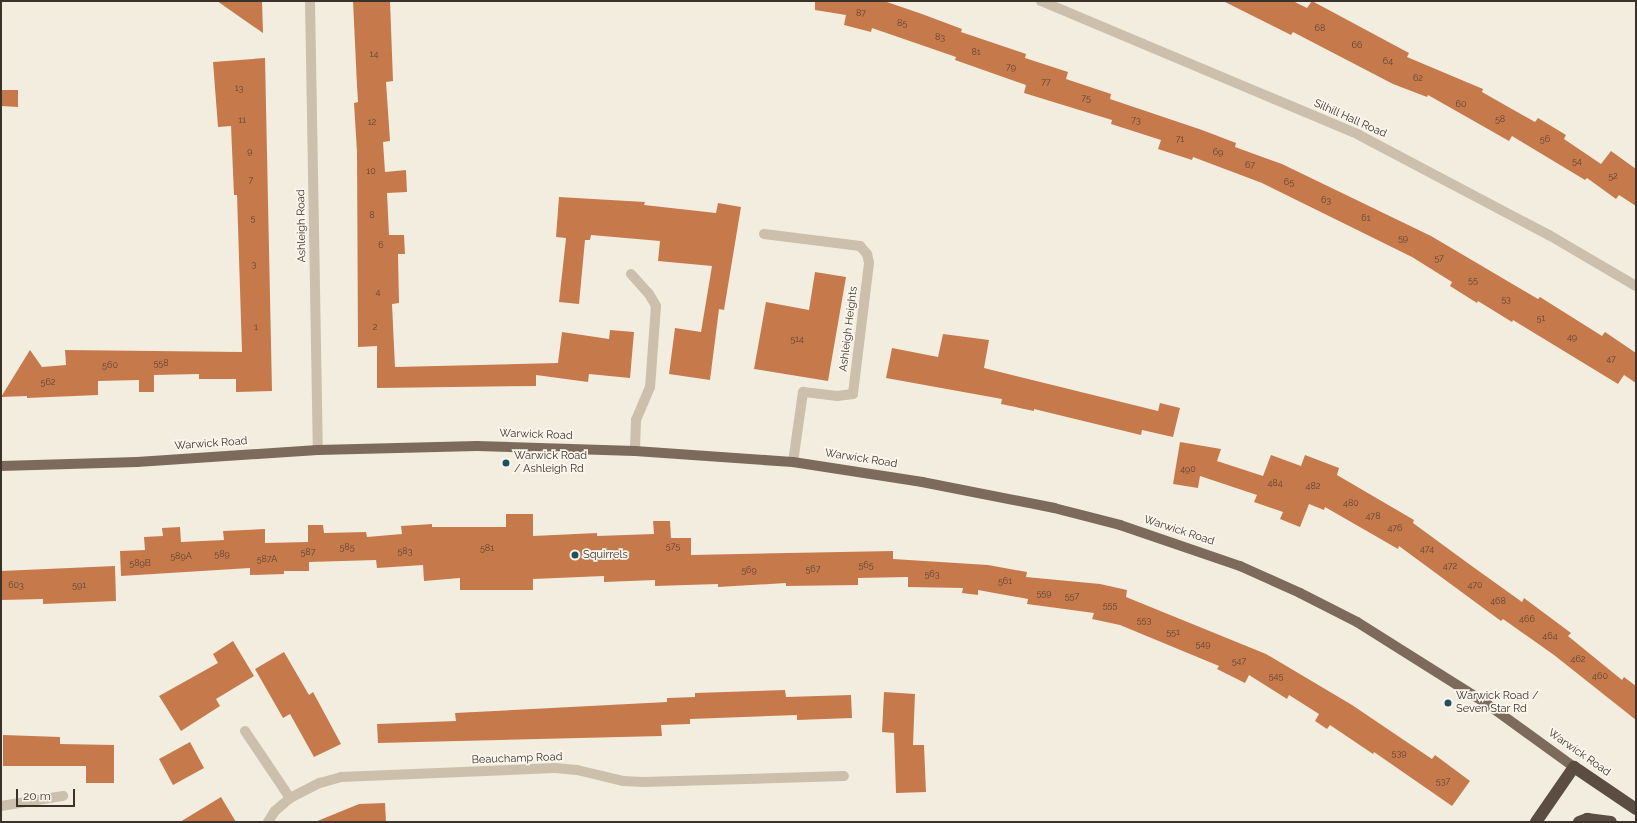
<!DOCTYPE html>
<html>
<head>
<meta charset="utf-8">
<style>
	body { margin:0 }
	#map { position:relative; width:1637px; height:823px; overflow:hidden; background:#f3ede0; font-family:Raleway,sans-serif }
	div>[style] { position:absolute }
	.building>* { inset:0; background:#c67a4c }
	.minor>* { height:10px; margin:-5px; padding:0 5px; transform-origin:5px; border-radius:5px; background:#ccbfac }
	.major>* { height:10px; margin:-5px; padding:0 5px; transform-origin:5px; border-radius:5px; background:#7c6b5c }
	.highway>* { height:12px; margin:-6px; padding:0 6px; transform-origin:6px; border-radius:6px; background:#5b4d42 }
	.dots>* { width:11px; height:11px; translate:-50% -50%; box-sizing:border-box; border:2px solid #fbf6ed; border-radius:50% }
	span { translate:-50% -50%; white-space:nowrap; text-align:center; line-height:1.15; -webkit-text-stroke:3.5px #fbf6ed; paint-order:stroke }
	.number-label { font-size:9px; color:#5d4433 }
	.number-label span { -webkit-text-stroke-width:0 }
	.street-label { font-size:11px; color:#3a322b }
	.poi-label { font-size:11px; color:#3a322b }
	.left { translate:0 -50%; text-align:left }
	.frame { position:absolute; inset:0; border:2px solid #3a322b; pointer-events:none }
	.scale { position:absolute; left:16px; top:789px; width:59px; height:18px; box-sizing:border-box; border:2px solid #3a322b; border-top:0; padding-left:5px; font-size:12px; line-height:14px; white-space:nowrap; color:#3a322b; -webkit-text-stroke:3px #fbf6ed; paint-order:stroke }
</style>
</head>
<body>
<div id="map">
	<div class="building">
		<i style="clip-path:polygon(217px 1px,262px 1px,263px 33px)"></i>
		<i style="clip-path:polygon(353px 1px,390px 1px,393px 81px,386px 82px,390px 141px,383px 142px,385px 172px,406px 170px,407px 192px,387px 193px,389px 235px,404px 235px,405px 254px,398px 254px,399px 303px,392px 304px,395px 367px,558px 363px,562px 332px,609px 339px,610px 330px,634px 332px,630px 378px,589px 374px,588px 382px,536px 375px,536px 386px,377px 388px,377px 346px,358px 347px,357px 152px,354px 103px,358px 102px,357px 86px)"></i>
		<i style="clip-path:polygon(815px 1px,884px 1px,922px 14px,962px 29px,961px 32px,1026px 54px,1025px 58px,1068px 72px,1066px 79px,1111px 94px,1110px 99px,1202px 130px,1236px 143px,1235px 147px,1282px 164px,1431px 236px,1538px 299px,1540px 297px,1602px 336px,1605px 332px,1636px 353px,1636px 383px,1624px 375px,1618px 384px,1513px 320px,1512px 322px,1478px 301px,1477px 303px,1450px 286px,1452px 282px,1412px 257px,1262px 183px,1193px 157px,1192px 160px,1158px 149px,1161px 140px,1111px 124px,1112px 120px,1024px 93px,1026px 85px,955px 60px,956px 57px,872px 28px,871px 32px,844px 25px,846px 15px,815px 10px)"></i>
		<i style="clip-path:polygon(1223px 1px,1293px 1px,1307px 8px,1312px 1px,1409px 53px,1407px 57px,1483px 89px,1482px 92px,1535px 122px,1538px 118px,1566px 135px,1564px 139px,1601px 164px,1611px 151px,1636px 169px,1636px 206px,1619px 195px,1616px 199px,1587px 178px,1585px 180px,1512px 136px,1509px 141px,1428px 95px,1427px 97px,1393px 84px,1293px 32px,1291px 35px)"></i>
		<i style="clip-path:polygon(265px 58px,272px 391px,236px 392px,236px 379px,199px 379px,199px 374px,154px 375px,154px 392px,139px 392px,139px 380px,98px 381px,98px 395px,27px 398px,27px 396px,1px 397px,30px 350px,42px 367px,66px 365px,65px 350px,242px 352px,237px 195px,234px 195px,231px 126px,218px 127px,213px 62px)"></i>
		<i style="clip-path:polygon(1px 90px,18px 90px,18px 107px,1px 106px)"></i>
		<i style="clip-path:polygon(559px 197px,645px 202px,644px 205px,716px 213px,718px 203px,741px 207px,724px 310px,719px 309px,710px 380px,669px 374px,675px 328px,701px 332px,712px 266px,658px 261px,660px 241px,591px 235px,590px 240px,585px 240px,579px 304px,559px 302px,566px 238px,556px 237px)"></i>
		<i style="clip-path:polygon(815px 272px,846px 277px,828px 381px,754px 369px,766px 302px,809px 310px)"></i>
		<i style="clip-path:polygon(943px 334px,989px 340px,984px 368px,1158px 411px,1160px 403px,1180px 408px,1173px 437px,1142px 430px,1141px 435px,1034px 409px,1034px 411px,1001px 404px,1002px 399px,886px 378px,892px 348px,938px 357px)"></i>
		<i style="clip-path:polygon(1180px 442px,1221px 449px,1217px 461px,1263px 476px,1271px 455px,1301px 466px,1305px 455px,1339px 468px,1337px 475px,1414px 520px,1413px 523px,1469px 564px,1522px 602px,1524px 598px,1571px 633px,1568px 636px,1622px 680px,1624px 677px,1636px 686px,1636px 720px,1554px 655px,1503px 619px,1501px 621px,1399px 546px,1398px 549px,1325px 507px,1324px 510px,1309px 504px,1300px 527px,1280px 519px,1283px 512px,1254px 502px,1257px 495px,1200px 476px,1198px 488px,1173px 484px)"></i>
		<i style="clip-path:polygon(506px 514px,533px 514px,533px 536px,597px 533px,597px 536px,654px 534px,653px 521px,670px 521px,671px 538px,691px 538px,691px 555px,893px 551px,893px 559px,988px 565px,1027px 572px,1026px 577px,1100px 584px,1127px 590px,1126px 597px,1266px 654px,1352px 705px,1432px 759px,1435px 755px,1470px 781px,1452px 806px,1374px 752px,1373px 754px,1330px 725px,1327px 729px,1315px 721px,1319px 714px,1289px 695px,1287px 699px,1249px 675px,1245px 683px,1217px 669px,1219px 666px,1120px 625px,1092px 619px,1094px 613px,1027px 604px,1028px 599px,978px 590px,978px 595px,962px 593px,963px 588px,908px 587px,908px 577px,858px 578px,858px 585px,786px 586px,786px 583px,718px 587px,718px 584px,655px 586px,655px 580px,604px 582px,604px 576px,533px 579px,533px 590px,460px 590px,460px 578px,424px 581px,423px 565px,377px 568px,376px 560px,309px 562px,309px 571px,284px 571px,284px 574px,250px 575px,250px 568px,121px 576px,120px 551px,145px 550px,144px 537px,163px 536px,162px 528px,180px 527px,181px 542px,224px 540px,223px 531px,265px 529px,265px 543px,308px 542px,308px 525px,323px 525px,324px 533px,366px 532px,367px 537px,402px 534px,401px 526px,432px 524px,432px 527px,506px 527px)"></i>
		<i style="clip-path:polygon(115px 566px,116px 601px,43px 604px,43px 599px,1px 600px,1px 571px)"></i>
		<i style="clip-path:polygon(233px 641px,254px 676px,216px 699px,220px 706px,181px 731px,159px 696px,218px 663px,213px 654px)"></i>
		<i style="clip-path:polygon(284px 652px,309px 695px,313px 692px,341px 744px,314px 757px,290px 714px,283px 718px,255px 669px)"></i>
		<i style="clip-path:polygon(785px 690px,786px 697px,851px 695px,852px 718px,797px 720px,797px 715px,690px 719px,690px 724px,661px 725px,662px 736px,378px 743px,377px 724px,456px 721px,455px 713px,667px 702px,667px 698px,695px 697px,695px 693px)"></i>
		<i style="clip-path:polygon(884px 692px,915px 694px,913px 745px,924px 745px,926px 792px,896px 793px,894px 733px,882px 732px)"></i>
		<i style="clip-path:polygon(3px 735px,60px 737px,60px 744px,114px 745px,114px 783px,86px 783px,86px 766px,3px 766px)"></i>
		<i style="clip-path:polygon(190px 742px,204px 768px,173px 785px,159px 759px)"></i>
		<i style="clip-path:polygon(221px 797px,236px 822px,180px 822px)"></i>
		<i style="clip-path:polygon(385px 803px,386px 822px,315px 822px,359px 804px)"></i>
	</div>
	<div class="minor">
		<i style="left:310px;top:1px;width:449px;rotate:89deg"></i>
		<i style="left:1041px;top:1px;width:345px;rotate:22.8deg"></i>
		<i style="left:1359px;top:135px;width:215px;rotate:27.8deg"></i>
		<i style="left:1549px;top:235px;width:101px;rotate:30.4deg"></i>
		<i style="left:764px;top:234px;width:97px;rotate:7.1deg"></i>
		<i style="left:860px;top:246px;width:11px;rotate:49deg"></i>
		<i style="left:867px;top:254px;width:9px;rotate:77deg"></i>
		<i style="left:869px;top:263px;width:132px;rotate:97deg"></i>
		<i style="left:853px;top:394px;width:16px;rotate:173deg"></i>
		<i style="left:837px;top:396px;width:34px;rotate:-173deg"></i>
		<i style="left:803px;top:392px;width:71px;rotate:98.1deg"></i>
		<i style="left:631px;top:274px;width:27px;rotate:48deg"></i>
		<i style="left:649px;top:294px;width:14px;rotate:60deg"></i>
		<i style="left:656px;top:306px;width:81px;rotate:94.2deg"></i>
		<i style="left:650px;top:387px;width:36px;rotate:113deg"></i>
		<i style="left:636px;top:420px;width:31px;rotate:92deg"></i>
		<i style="left:245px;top:731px;width:81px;rotate:56.1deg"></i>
		<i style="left:290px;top:798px;width:34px;rotate:-27deg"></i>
		<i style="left:320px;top:783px;width:22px;rotate:-16deg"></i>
		<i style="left:341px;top:777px;width:214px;rotate:-2.4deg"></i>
		<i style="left:555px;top:768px;width:22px;rotate:5deg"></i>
		<i style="left:577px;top:770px;width:47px;rotate:13.4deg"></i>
		<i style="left:623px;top:781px;width:20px;rotate:3deg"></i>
		<i style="left:643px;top:782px;width:201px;rotate:-1.7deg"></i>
		<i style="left:1px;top:806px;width:63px;rotate:-9.2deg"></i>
		<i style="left:268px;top:822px;width:13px;rotate:-58deg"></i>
		<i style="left:275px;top:811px;width:20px;rotate:-41deg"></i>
	</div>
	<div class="major">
		<i style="left:1px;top:466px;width:136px;rotate:-1.7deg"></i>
		<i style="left:137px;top:462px;width:181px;rotate:-3.8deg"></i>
		<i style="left:318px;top:450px;width:159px;rotate:-1.4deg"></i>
		<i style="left:477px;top:446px;width:158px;rotate:1.8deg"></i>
		<i style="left:635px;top:451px;width:158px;rotate:4deg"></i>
		<i style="left:793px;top:462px;width:131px;rotate:8.8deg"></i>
		<i style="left:922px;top:482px;width:135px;rotate:11.1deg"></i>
		<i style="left:1054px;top:508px;width:68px;rotate:14.4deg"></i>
		<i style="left:1120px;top:525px;width:127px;rotate:18.9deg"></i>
		<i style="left:1240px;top:566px;width:66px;rotate:24.2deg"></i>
		<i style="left:1300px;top:593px;width:64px;rotate:27deg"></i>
		<i style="left:1357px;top:622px;width:154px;rotate:32.2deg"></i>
		<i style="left:1487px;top:704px;width:107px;rotate:35.9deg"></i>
	</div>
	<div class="highway">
		<i style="left:1536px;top:822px;width:67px;rotate:-55.4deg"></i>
		<i style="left:1574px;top:767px;width:75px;rotate:34.1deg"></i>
		<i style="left:1579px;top:822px;width:9px;rotate:-21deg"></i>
		<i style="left:1587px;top:819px;width:24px;rotate:7deg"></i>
	</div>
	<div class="dots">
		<i style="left:506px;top:463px;background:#20505c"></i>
		<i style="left:575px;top:555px;background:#20505c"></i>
		<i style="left:1448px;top:703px;background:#20505c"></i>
	</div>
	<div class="number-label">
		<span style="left:861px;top:13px">87</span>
		<span style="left:902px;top:23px">85</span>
		<span style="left:1320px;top:28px">68</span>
		<span style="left:940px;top:37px">83</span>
		<span style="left:1357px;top:45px">66</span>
		<span style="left:976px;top:52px">81</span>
		<span style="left:374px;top:54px">14</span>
		<span style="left:1388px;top:61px">64</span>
		<span style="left:1011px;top:67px">79</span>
		<span style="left:1418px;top:78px">62</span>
		<span style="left:1046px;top:82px">77</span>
		<span style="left:239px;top:88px">13</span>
		<span style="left:1086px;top:98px">75</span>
		<span style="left:1461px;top:104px">60</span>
		<span style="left:1500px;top:119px">58</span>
		<span style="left:242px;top:120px">11</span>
		<span style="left:1136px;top:120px">73</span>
		<span style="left:372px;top:122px">12</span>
		<span style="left:1180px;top:139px">71</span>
		<span style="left:1545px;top:139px">56</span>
		<span style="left:250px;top:151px">9</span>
		<span style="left:1218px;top:152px">69</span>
		<span style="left:1577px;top:161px">54</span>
		<span style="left:1250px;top:165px">67</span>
		<span style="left:371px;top:171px">10</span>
		<span style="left:1613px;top:176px">52</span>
		<span style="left:251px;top:180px">7</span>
		<span style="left:1289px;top:182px">65</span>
		<span style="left:1326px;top:200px">63</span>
		<span style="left:372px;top:215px">8</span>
		<span style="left:253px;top:218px">5</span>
		<span style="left:1366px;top:218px">61</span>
		<span style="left:1403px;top:238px">59</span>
		<span style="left:381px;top:245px">6</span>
		<span style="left:1439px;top:258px">57</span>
		<span style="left:254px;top:264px">3</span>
		<span style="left:1473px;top:280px">55</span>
		<span style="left:378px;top:292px">4</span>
		<span style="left:1506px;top:299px">53</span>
		<span style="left:1541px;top:318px">51</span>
		<span style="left:256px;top:327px">1</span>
		<span style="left:375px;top:327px">2</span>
		<span style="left:1572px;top:337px">49</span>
		<span style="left:797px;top:339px">514</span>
		<span style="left:1611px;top:359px">47</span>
		<span style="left:161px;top:363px">558</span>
		<span style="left:110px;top:365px">560</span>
		<span style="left:48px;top:382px">562</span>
		<span style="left:1188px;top:469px">490</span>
		<span style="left:1275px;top:483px">484</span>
		<span style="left:1313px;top:486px">482</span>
		<span style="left:1351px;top:503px">480</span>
		<span style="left:1373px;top:516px">478</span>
		<span style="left:1395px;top:528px">476</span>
		<span style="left:673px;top:546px">575</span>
		<span style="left:347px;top:547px">585</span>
		<span style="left:487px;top:548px">581</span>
		<span style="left:1427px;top:549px">474</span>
		<span style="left:405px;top:551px">583</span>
		<span style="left:308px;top:552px">587</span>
		<span style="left:222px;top:554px">589</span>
		<span style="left:181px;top:556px">589A</span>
		<span style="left:267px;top:559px">587A</span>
		<span style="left:140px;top:563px">589B</span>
		<span style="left:866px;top:565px">565</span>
		<span style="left:1450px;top:566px">472</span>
		<span style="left:813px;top:569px">567</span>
		<span style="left:749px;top:570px">569</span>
		<span style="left:932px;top:574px">563</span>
		<span style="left:1005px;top:581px">561</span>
		<span style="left:16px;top:585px">603</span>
		<span style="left:79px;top:585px">591</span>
		<span style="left:1475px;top:585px">470</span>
		<span style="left:1044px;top:593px">559</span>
		<span style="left:1072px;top:596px">557</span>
		<span style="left:1498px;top:601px">468</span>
		<span style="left:1110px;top:605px">555</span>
		<span style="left:1527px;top:619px">466</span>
		<span style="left:1144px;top:620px">553</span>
		<span style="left:1173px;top:632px">551</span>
		<span style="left:1550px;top:636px">464</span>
		<span style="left:1203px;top:644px">549</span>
		<span style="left:1578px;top:659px">462</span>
		<span style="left:1239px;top:661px">547</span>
		<span style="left:1276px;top:676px">545</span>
		<span style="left:1600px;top:676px">460</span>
		<span style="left:1399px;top:753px">539</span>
		<span style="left:1443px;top:781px">537</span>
	</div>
	<div class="street-label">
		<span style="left:1350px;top:119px;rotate:24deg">Silhill Hall Road</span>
		<span style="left:302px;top:226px;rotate:-91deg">Ashleigh Road</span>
		<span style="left:849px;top:329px;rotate:-83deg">Ashleigh Heights</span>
		<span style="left:536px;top:435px;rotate:2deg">Warwick Road</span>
		<span style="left:211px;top:444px;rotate:-4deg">Warwick Road</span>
		<span style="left:861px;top:459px;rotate:9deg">Warwick Road</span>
		<span style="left:1179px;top:531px;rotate:18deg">Warwick Road</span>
		<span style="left:1579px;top:753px;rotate:35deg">Warwick Road</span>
		<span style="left:517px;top:759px;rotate:-2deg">Beauchamp Road</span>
	</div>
	<div class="poi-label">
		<span class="left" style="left:514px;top:463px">Warwick Road<br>/ Ashleigh Rd</span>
		<span class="left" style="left:583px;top:555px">Squirrels</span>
		<span class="left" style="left:1456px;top:703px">Warwick Road /<br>Seven Star Rd</span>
	</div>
	<div class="frame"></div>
	<div class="scale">20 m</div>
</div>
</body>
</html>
